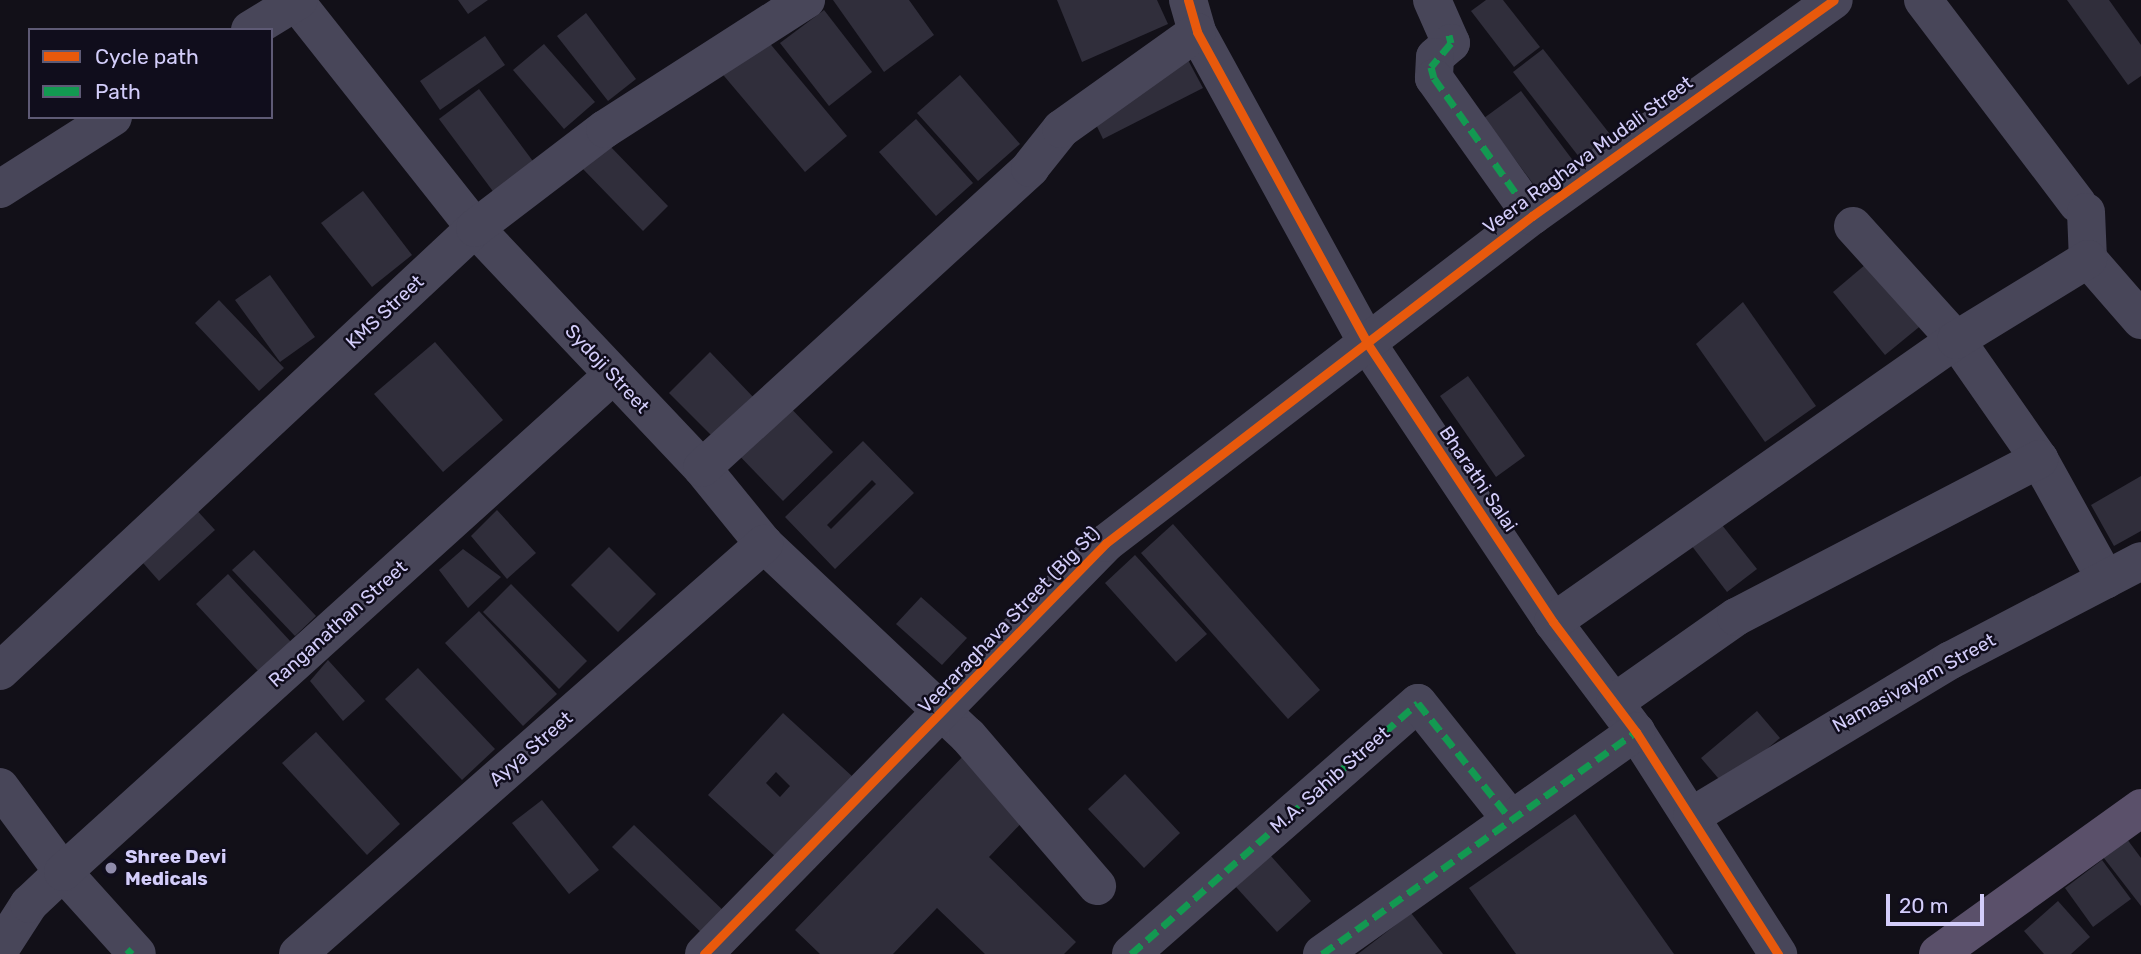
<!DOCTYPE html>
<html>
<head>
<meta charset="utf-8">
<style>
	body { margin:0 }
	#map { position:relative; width:2141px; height:954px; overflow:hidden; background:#121018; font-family:Rubik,sans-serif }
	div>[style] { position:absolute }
	.building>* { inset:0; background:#302e3b }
	.minor>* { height:38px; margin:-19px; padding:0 19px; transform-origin:19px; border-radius:19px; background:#484659 }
	.major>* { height:38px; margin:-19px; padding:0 19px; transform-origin:19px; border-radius:19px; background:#5a506a }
	.quiet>* { height:7px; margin-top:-3.5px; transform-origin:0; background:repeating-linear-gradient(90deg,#139951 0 14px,transparent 0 21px) }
	.cycleway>* { height:9px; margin:-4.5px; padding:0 4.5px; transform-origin:4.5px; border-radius:4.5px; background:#e8590c }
	.dots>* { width:19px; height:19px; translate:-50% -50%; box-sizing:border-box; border:4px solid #100d1c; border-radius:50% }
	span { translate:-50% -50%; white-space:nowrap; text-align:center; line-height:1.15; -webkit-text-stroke:5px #100d1c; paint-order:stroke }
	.street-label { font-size:19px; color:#d3cdfa }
	.poi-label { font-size:19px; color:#d3cdfa; font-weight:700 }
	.left { translate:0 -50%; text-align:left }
	.legend { position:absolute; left:28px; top:28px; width:245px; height:91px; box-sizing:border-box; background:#100d1c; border:2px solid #5e5a75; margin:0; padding:9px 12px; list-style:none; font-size:21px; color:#d3cdfa }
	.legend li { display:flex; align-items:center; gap:14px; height:35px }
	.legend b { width:35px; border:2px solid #5e5a75 }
	.scale { position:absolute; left:1886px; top:894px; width:98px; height:32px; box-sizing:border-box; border:4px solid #d3cdfa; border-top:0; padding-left:9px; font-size:21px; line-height:24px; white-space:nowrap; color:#d3cdfa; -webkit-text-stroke:5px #100d1c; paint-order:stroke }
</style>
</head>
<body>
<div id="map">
	<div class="building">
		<i style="clip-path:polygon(458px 0,488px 0,468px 14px)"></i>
		<i style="clip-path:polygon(833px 0,909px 0,934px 35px,884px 72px)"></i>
		<i style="clip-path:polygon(1057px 0,1157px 0,1168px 24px,1082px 62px)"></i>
		<i style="clip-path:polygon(1486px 0,1503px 0,1540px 47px,1514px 67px,1471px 11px)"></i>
		<i style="clip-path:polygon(2067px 0,2109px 0,2141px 45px,2141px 76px,2128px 85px)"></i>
		<i style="clip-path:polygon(824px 10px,872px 72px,829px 106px,780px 43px)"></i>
		<i style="clip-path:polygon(586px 13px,636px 79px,608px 101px,557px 36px)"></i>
		<i style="clip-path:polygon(762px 34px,847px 136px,805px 172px,719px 70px)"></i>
		<i style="clip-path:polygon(485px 36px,505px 65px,440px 110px,420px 81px)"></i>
		<i style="clip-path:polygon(544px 44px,595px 102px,564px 129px,513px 70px)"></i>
		<i style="clip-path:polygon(1543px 49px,1613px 138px,1583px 162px,1513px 72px)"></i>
		<i style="clip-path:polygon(1188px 60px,1203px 88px,1103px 139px,1089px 110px)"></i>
		<i style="clip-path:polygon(960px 75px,1020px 144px,978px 181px,917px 113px)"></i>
		<i style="clip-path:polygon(479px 89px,535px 164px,495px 194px,439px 119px)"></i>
		<i style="clip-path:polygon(1521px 91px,1580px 170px,1543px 197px,1484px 118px)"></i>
		<i style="clip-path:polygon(916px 119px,973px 183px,936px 216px,879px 152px)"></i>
		<i style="clip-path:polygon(607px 143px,668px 206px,643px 231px,582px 168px)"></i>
		<i style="clip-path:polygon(363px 191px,412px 255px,372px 287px,321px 223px)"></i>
		<i style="clip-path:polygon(1872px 259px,1924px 323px,1885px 355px,1833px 292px)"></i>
		<i style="clip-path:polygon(270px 275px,315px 337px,280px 362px,235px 300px)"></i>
		<i style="clip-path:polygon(219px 300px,284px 368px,259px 391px,195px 323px)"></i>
		<i style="clip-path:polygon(1743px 302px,1816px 406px,1765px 442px,1696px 344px)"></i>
		<i style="clip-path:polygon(435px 342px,503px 420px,443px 472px,374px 394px)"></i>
		<i style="clip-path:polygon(710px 352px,756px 400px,716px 440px,669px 393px)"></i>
		<i style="clip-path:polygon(1468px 376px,1525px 456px,1496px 477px,1440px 396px)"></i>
		<i style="clip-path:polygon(782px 399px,833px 452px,783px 501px,731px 447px)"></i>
		<i style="clip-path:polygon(evenodd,863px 441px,914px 493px,835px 569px,785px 517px,863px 441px,872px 480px,876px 484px,831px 529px,827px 525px,872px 480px)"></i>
		<i style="clip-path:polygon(2141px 476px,2141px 531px,2114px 546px,2091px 505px)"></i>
		<i style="clip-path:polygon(192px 505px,215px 530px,159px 581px,136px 555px)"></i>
		<i style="clip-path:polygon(497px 510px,536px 553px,507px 579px,471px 536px)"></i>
		<i style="clip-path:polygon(1714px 515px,1757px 569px,1727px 592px,1685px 537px)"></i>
		<i style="clip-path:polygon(1173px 524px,1320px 690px,1288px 719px,1141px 553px)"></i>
		<i style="clip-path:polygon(609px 547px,656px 594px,618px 632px,571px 585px)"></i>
		<i style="clip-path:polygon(463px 549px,501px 577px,468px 608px,439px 570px)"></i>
		<i style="clip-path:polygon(254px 550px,316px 616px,295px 636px,232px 570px)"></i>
		<i style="clip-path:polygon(1135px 555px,1207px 634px,1176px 662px,1105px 583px)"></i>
		<i style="clip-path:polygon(228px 574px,291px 642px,259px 672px,196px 604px)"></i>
		<i style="clip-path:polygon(511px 584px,587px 661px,559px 689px,483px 612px)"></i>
		<i style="clip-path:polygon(921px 597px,967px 638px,942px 665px,896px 624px)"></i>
		<i style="clip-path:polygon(479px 611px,557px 694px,523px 726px,445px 643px)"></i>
		<i style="clip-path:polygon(328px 660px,365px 701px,343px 721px,310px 681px)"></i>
		<i style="clip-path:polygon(418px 668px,495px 749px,462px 780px,385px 699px)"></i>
		<i style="clip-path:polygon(1757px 711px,1780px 738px,1724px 785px,1701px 758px)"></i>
		<i style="clip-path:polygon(evenodd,783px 713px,853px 777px,778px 859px,708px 795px,783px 713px,776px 772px,790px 786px,780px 797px,766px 783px,776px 772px)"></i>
		<i style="clip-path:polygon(316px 732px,400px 824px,367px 855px,282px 763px)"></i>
		<i style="clip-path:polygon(970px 749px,1029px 815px,989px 857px,1076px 942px,1064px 954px,985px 954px,937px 908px,893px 954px,820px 954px,795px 930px)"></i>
		<i style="clip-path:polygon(1125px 774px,1180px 833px,1144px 868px,1088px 809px)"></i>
		<i style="clip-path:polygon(542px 800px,599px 870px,569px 894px,512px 823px)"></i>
		<i style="clip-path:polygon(1575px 814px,1674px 954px,1516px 954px,1469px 888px)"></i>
		<i style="clip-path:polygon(634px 825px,729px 916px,707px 938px,612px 847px)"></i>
		<i style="clip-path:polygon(2124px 835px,2141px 858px,2141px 906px,2100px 853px)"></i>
		<i style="clip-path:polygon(1270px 855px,1311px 901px,1277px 932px,1236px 887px)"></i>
		<i style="clip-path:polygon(2102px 860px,2131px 899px,2093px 927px,2065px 888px)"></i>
		<i style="clip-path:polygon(2058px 901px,2090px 937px,2071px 954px,2044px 954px,2024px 931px)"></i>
		<i style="clip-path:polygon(1411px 913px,1443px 954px,1358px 954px)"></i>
	</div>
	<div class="minor">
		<i style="left:1188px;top:0;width:33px;rotate:74deg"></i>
		<i style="left:1197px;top:32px;width:354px;rotate:61.3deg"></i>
		<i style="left:1367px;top:343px;width:335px;rotate:56.3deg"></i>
		<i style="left:1553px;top:622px;width:138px;rotate:53deg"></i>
		<i style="left:1636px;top:732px;width:264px;rotate:57.4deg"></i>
		<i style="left:1432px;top:0;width:47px;rotate:66.2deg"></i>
		<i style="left:1451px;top:43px;width:21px;rotate:139deg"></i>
		<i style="left:1435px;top:57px;width:21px;rotate:93deg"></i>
		<i style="left:1434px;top:78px;width:169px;rotate:54.6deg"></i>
		<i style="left:1923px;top:0;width:256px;rotate:52.8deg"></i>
		<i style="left:296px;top:2px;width:288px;rotate:51.6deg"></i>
		<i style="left:475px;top:228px;width:330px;rotate:46.6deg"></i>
		<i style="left:702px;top:468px;width:98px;rotate:50.8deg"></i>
		<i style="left:764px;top:544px;width:280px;rotate:43.3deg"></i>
		<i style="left:968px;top:736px;width:198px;rotate:49.3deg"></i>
		<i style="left:250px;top:30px;width:57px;rotate:-31.5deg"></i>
		<i style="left:0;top:189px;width:134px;rotate:-32.5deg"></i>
		<i style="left:2086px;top:212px;width:47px;rotate:87.6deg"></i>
		<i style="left:2088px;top:259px;width:81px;rotate:49deg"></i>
		<i style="left:1853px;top:226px;width:154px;rotate:47.9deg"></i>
		<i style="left:1956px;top:340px;width:145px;rotate:55.1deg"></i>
		<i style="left:2039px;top:459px;width:138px;rotate:61deg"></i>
		<i style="left:702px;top:468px;width:445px;rotate:-42.4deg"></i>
		<i style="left:1030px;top:168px;width:50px;rotate:-51.5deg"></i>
		<i style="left:1061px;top:129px;width:167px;rotate:-35.5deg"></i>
		<i style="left:1553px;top:622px;width:492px;rotate:-35deg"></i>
		<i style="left:1956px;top:340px;width:155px;rotate:-31.5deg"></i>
		<i style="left:0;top:671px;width:650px;rotate:-43deg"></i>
		<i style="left:475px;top:228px;width:163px;rotate:-37.3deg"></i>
		<i style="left:605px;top:129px;width:239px;rotate:-32.7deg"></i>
		<i style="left:1615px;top:702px;width:148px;rotate:-35.1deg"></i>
		<i style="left:1736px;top:617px;width:342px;rotate:-27.5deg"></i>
		<i style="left:0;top:787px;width:106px;rotate:53.5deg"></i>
		<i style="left:63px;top:872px;width:110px;rotate:47.9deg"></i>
		<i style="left:1692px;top:816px;width:302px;rotate:-31.1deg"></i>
		<i style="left:1951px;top:660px;width:214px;rotate:-27.5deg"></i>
		<i style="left:0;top:949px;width:54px;rotate:-57.2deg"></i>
		<i style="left:29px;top:904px;width:47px;rotate:-43.3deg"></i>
		<i style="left:63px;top:872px;width:740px;rotate:-42.1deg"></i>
		<i style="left:298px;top:954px;width:621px;rotate:-41.34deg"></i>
		<i style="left:704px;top:954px;width:575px;rotate:-45.63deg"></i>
		<i style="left:1106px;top:543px;width:537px;rotate:-37.51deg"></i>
		<i style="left:1532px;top:216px;width:371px;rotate:-35.6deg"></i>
		<i style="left:1131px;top:954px;width:381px;rotate:-41.2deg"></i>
		<i style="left:1418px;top:703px;width:146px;rotate:51.4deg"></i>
		<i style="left:1322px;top:954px;width:385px;rotate:-35.3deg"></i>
	</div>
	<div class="major">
		<i style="left:1938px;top:954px;width:250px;rotate:-35.7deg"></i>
	</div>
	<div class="quiet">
		<i style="left:1449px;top:35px;width:8px;rotate:76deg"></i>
		<i style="left:1451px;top:43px;width:31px;rotate:130deg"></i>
		<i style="left:1431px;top:67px;width:11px;rotate:75deg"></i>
		<i style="left:1434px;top:78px;width:169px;rotate:54.6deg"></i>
		<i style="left:127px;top:954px;width:7px;rotate:-45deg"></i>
		<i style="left:1131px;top:954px;width:381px;rotate:-41.2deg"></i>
		<i style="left:1418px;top:703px;width:146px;rotate:51.4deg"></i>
		<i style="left:1322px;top:954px;width:385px;rotate:-35.3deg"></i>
	</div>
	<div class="cycleway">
		<i style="left:1188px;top:0;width:33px;rotate:74deg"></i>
		<i style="left:1197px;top:32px;width:354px;rotate:61.3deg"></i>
		<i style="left:1367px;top:343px;width:335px;rotate:56.3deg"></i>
		<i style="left:1553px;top:622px;width:138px;rotate:53deg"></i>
		<i style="left:1636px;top:732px;width:264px;rotate:57.4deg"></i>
		<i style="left:704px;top:954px;width:575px;rotate:-45.63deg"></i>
		<i style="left:1106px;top:543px;width:537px;rotate:-37.51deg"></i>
		<i style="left:1532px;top:216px;width:371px;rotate:-35.6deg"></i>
	</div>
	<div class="dots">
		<i style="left:111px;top:868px;background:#8f8bab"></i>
	</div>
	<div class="street-label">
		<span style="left:1588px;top:155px;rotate:-36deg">Veera Raghava Mudali Street</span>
		<span style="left:385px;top:312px;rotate:-43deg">KMS Street</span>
		<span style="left:607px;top:369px;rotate:47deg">Sydoji Street</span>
		<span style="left:1478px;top:479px;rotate:56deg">Bharathi Salai</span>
		<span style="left:1009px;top:620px;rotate:-46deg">Veeraraghava Street (Big St)</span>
		<span style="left:338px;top:624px;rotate:-42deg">Ranganathan Street</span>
		<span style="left:1914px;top:683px;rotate:-29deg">Namasivayam Street</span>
		<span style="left:531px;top:749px;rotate:-41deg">Ayya Street</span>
		<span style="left:1330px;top:780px;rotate:-41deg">M.A. Sahib Street</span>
	</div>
	<div class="poi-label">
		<span class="left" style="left:125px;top:868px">Shree Devi<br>Medicals</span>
	</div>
	<ul class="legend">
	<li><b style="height:9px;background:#e8590c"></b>Cycle path</li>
	<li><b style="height:9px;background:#139951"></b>Path</li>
	</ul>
	<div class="scale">20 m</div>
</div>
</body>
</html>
